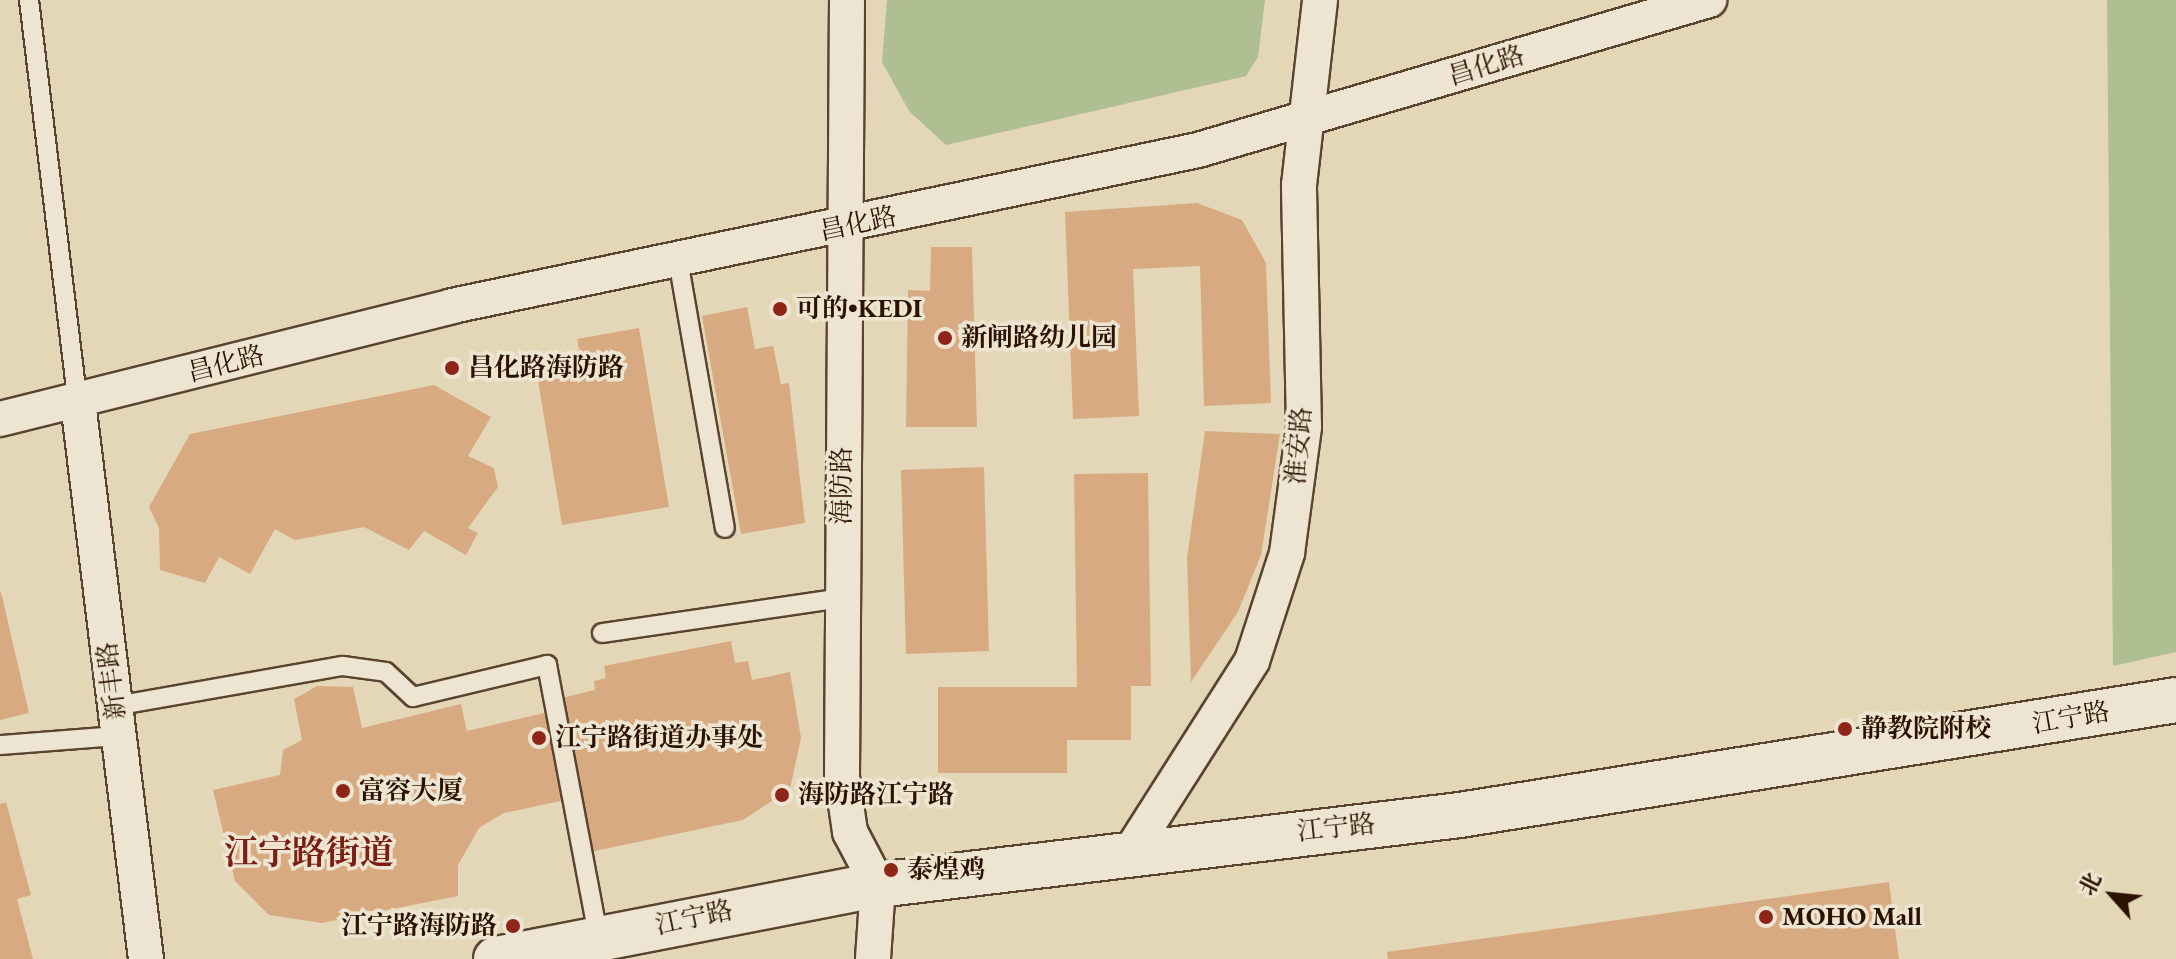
<!DOCTYPE html>
<html>
<head>
<meta charset="utf-8">
<style>
	body { margin:0 }
	#map { position:relative; width:2176px; height:959px; overflow:hidden; background:#e4d7b8; font-family:"EB Garamond","Noto Serif SC",serif }
	div>[style] { position:absolute }
	.green>* { inset:0; background:#b0bf92 }
	.building>* { inset:0; background:#d7aa82 }
	.roads { filter:drop-shadow(2px 0 #5a442f) drop-shadow(-2px 0 #5a442f) drop-shadow(0 2px #5a442f) drop-shadow(0 -2px #5a442f) }
	.service>* { height:18px; margin:-9px; padding:0 9px; transform-origin:9px; border-radius:9px; background:#ede5d1 }
	.minor>* { height:34px; margin:-17px; padding:0 17px; transform-origin:17px; border-radius:17px; background:#ede5d1 }
	.secondary>* { height:44px; margin:-22px; padding:0 22px; transform-origin:22px; border-radius:22px; background:#ede5d1 }
	.dots>* { width:22px; height:22px; translate:-50% -50%; box-sizing:border-box; border:4px solid #ede5d1; border-radius:50% }
	span { translate:-50% -50%; white-space:nowrap; text-align:center; line-height:1.15; -webkit-text-stroke:7px #ede5d1; paint-order:stroke }
	.street-label { font-size:26px; color:#2c1301 }
	.poi-label { font-size:26px; color:#2c1301; font-weight:700 }
	.left { translate:0 -50%; text-align:left }
	.right { translate:-100% -50%; text-align:right }
	.district-label { font-size:34px; color:#7a1f14; font-weight:700 }
	.north { position:absolute; left:2072px; top:855px; width:80px; height:80px; -webkit-text-stroke:6px #ede5d1; paint-order:stroke; rotate:297deg; font-size:22px; font-weight:700; line-height:32px; text-align:center; color:#2c1301 }
	.north::after { content:''; display:block; margin:auto; width:28px; height:36px; background:#2c1301; clip-path:polygon(50% 0,100% 100%,50% 72%,0 100%) }
</style>
</head>
<body>
<div id="map">
	<div class="green">
		<i style="clip-path:polygon(887px 0,1265px 0,1258px 57px,1246px 76px,946px 145px,909px 111px,882px 62px)"></i>
		<i style="clip-path:polygon(2107px 0,2176px 0,2176px 652px,2113px 666px)"></i>
	</div>
	<div class="building">
		<i style="clip-path:polygon(1197px 203px,1242px 220px,1266px 263px,1271px 403px,1204px 406px,1200px 266px,1133px 269px,1139px 416px,1073px 419px,1065px 212px)"></i>
		<i style="clip-path:polygon(931px 247px,972px 247px,977px 427px,906px 427px,908px 290px,930px 291px)"></i>
		<i style="clip-path:polygon(747px 307px,755px 349px,773px 346px,781px 384px,789px 383px,805px 523px,741px 534px,702px 316px)"></i>
		<i style="clip-path:polygon(639px 328px,669px 507px,562px 525px,535px 362px,580px 354px,577px 339px)"></i>
		<i style="clip-path:polygon(434px 385px,491px 417px,468px 456px,494px 468px,498px 487px,468px 528px,478px 533px,466px 555px,424px 531px,409px 550px,364px 527px,295px 540px,275px 529px,250px 574px,219px 557px,205px 583px,160px 570px,159px 528px,149px 507px,190px 434px)"></i>
		<i style="clip-path:polygon(1205px 431px,1280px 434px,1261px 555px,1238px 612px,1191px 682px,1187px 558px)"></i>
		<i style="clip-path:polygon(984px 467px,989px 651px,906px 654px,901px 470px)"></i>
		<i style="clip-path:polygon(1148px 473px,1151px 686px,1131px 686px,1131px 740px,1067px 740px,1067px 773px,938px 773px,938px 687px,1077px 687px,1074px 474px)"></i>
		<i style="clip-path:polygon(1px 592px,29px 713px,0 720px,0 593px)"></i>
		<i style="clip-path:polygon(731px 641px,735px 663px,748px 661px,752px 680px,790px 672px,801px 738px,790px 789px,743px 820px,590px 852px,561px 698px,595px 690px,594px 681px,606px 678px,604px 666px)"></i>
		<i style="clip-path:polygon(317px 686px,353px 687px,362px 728px,461px 704px,467px 731px,548px 712px,565px 800px,504px 813px,479px 828px,458px 865px,458px 896px,322px 923px,269px 915px,235px 881px,213px 790px,280px 775px,283px 750px,302px 740px,294px 699px)"></i>
		<i style="clip-path:polygon(6px 802px,31px 895px,17px 899px,33px 959px,0 959px,0 804px)"></i>
		<i style="clip-path:polygon(1889px 882px,1899px 959px,1388px 959px,1387px 952px)"></i>
	</div>
	<div class="roads">
		<div class="service">
			<i style="left:29px;top:0;width:405px;rotate:83.1deg"></i>
			<i style="left:678px;top:260px;width:272px;rotate:80.1deg"></i>
			<i style="left:602px;top:633px;width:243px;rotate:-8.3deg"></i>
			<i style="left:115px;top:706px;width:231px;rotate:-10deg"></i>
			<i style="left:343px;top:666px;width:43px;rotate:7.9deg"></i>
			<i style="left:386px;top:672px;width:37px;rotate:43deg"></i>
			<i style="left:413px;top:697px;width:138px;rotate:-13.4deg"></i>
			<i style="left:547px;top:665px;width:279px;rotate:79.3deg"></i>
			<i style="left:0;top:745px;width:118px;rotate:-4.4deg"></i>
		</div>
		<div class="minor">
			<i style="left:847px;top:0;width:777px;rotate:90.37deg"></i>
			<i style="left:842px;top:777px;width:56px;rotate:81.7deg"></i>
			<i style="left:850px;top:832px;width:60px;rotate:62.2deg"></i>
			<i style="left:878px;top:885px;width:74px;rotate:93.9deg"></i>
			<i style="left:78px;top:402px;width:561px;rotate:83.04deg"></i>
			<i style="left:0;top:419px;width:466px;rotate:-14deg"></i>
			<i style="left:452px;top:306px;width:762px;rotate:-11.81deg"></i>
			<i style="left:1198px;top:150px;width:533px;rotate:-16.36deg"></i>
			<i style="left:1131px;top:851px;width:225px;rotate:-57.5deg"></i>
			<i style="left:1252px;top:661px;width:114px;rotate:-72deg"></i>
			<i style="left:1287px;top:553px;width:127px;rotate:-82.3deg"></i>
			<i style="left:1304px;top:427px;width:242px;rotate:-91.2deg"></i>
			<i style="left:1299px;top:185px;width:186px;rotate:-83.5deg"></i>
		</div>
		<div class="secondary">
			<i style="left:496px;top:959px;width:389px;rotate:-11deg"></i>
			<i style="left:878px;top:885px;width:586px;rotate:-6.86deg"></i>
			<i style="left:1460px;top:815px;width:725px;rotate:-9.12deg"></i>
		</div>
	</div>
	<div class="dots">
		<i style="left:780px;top:309px;background:#8f2418"></i>
		<i style="left:945px;top:338px;background:#8f2418"></i>
		<i style="left:452px;top:368px;background:#8f2418"></i>
		<i style="left:1845px;top:729px;background:#8f2418"></i>
		<i style="left:539px;top:738px;background:#8f2418"></i>
		<i style="left:343px;top:791px;background:#8f2418"></i>
		<i style="left:782px;top:795px;background:#8f2418"></i>
		<i style="left:891px;top:870px;background:#8f2418"></i>
		<i style="left:1766px;top:917px;background:#8f2418"></i>
		<i style="left:513px;top:926px;background:#8f2418"></i>
	</div>
	<div class="street-label">
		<span style="left:1486px;top:66px;rotate:-17deg">昌化路</span>
		<span style="left:858px;top:224px;rotate:-12deg">昌化路</span>
		<span style="left:226px;top:364px;rotate:-14deg">昌化路</span>
		<span style="left:1299px;top:446px;rotate:-85deg">淮安路</span>
		<span style="left:842px;top:486px;rotate:-90deg">海防路</span>
		<span style="left:112px;top:681px;rotate:-97deg">新丰路</span>
		<span style="left:2071px;top:718px;rotate:-10deg">江宁路</span>
		<span style="left:1336px;top:828px;rotate:-6deg">江宁路</span>
		<span style="left:694px;top:918px;rotate:-12deg">江宁路</span>
	</div>
	<div class="poi-label">
		<span class="left" style="left:796px;top:309px">可的•KEDI</span>
		<span class="left" style="left:961px;top:338px">新闸路幼儿园</span>
		<span class="left" style="left:468px;top:368px">昌化路海防路</span>
		<span class="left" style="left:1861px;top:729px">静教院附校</span>
		<span class="left" style="left:555px;top:738px">江宁路街道办事处</span>
		<span class="left" style="left:359px;top:791px">富容大厦</span>
		<span class="left" style="left:798px;top:795px">海防路江宁路</span>
		<span class="left" style="left:907px;top:870px">泰煌鸡</span>
		<span class="left" style="left:1782px;top:917px">MOHO Mall</span>
		<span class="right" style="left:497px;top:926px">江宁路海防路</span>
	</div>
	<div class="district-label">
		<span style="left:309px;top:853px">江宁路街道</span>
	</div>
	<div class="north">北</div>
</div>
</body>
</html>
